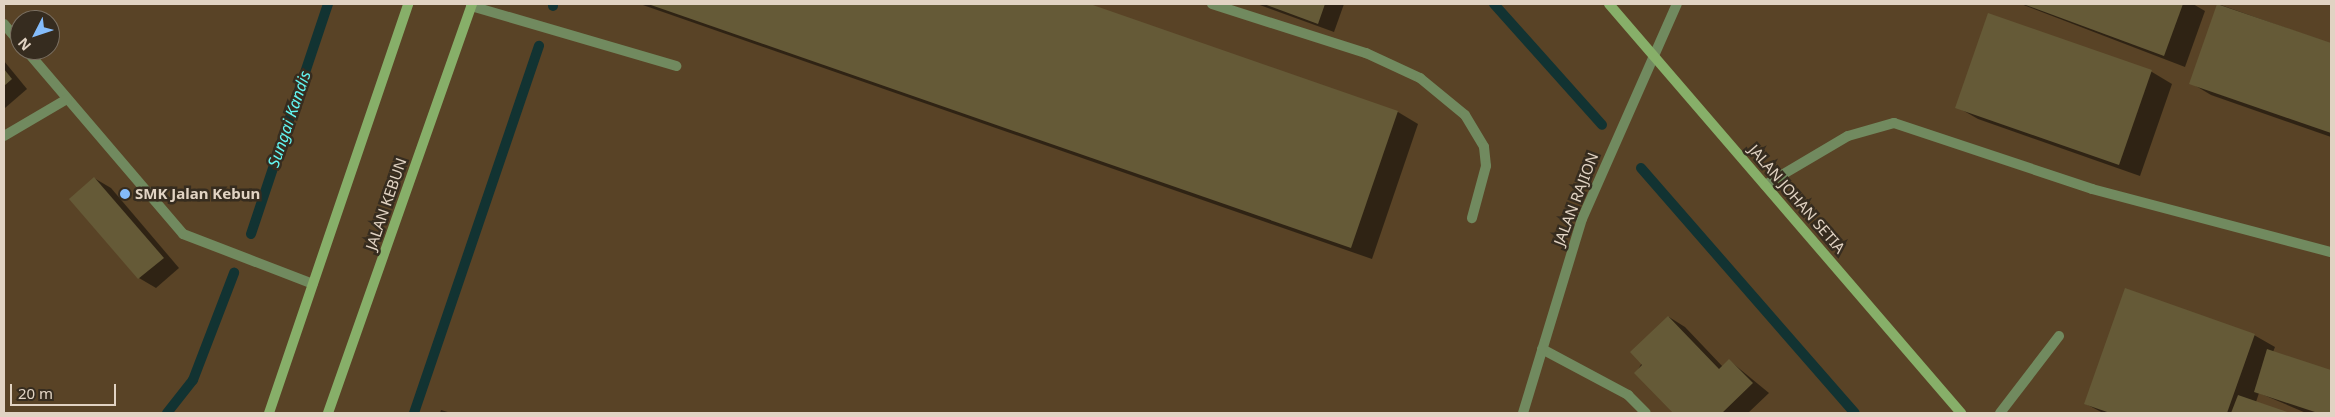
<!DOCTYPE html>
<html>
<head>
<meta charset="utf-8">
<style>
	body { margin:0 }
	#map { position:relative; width:2335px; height:417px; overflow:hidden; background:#594326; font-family:"Noto Sans",sans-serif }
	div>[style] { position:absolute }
	.shadow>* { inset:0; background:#0007 }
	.stream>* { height:10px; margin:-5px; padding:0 5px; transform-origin:5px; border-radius:5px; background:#123332 }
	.building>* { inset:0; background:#655a37 }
	.service>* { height:10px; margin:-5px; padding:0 5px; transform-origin:5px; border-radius:5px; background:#718a5f }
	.minor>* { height:10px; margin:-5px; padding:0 5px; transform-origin:5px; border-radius:5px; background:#718a5f }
	.secondary>* { height:10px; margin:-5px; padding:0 5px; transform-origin:5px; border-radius:5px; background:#87af69 }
	.dots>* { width:14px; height:14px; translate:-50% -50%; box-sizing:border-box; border:2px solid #362c1f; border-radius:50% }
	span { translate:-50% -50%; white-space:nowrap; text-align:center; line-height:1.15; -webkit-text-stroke:5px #362c1f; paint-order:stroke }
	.poi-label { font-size:15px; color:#e1d3c3; font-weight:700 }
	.left { translate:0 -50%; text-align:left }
	.street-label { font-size:15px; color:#e1d3c3 }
	.water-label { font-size:16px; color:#63f6f2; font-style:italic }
	.frame { position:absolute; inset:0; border:5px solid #e1d3c3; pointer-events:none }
	.north { position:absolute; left:10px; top:10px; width:50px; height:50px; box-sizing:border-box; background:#362c1f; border:1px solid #7a6f61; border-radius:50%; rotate:229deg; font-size:14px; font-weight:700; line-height:20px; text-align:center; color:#e1d3c3 }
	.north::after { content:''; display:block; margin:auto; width:18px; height:22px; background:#84bcfb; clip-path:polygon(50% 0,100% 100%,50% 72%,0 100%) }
	.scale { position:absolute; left:10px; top:384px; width:106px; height:22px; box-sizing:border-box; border:2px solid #e1d3c3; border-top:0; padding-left:6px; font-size:15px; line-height:18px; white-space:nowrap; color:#e1d3c3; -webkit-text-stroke:4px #362c1f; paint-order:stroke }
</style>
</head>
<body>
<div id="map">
	<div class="shadow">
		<i style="clip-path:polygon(640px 4px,1086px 4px,1398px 112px,1418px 124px,1372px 259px)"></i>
		<i style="clip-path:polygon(1257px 4px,1344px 4px,1334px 32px)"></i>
		<i style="clip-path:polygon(2021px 4px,2193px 4px,2205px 11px,2185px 67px)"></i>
		<i style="clip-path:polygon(2218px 4px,2331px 44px,2331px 137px,2211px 95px,2191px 83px)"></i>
		<i style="clip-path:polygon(1989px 15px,2152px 72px,2172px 84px,2140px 176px,1978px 119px,1957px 107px)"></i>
		<i style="clip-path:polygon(4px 61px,27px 89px,5px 108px,4px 108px)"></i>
		<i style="clip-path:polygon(94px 178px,111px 188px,179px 268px,156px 288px,139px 278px,71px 199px)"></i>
		<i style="clip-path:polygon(1669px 317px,1685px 327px,1723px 367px,1730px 361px,1769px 393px,1748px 413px,1674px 413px,1636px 373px)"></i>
		<i style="clip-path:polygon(2254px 335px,2275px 347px,2273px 352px,2331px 371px,2331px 413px,2306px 413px,2259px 393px,2256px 402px,2287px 413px,2103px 413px,2086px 404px)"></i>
		<i style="clip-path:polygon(441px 410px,451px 413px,440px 413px)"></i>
	</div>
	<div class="stream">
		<i style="left:1494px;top:4px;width:162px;rotate:48.2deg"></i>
		<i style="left:553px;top:6px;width:2px;rotate:-90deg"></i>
		<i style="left:1641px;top:168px;width:325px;rotate:48.9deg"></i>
		<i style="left:251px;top:234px;width:243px;rotate:-71.5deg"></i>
		<i style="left:167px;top:413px;width:42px;rotate:-51.8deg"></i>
		<i style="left:193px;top:380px;width:115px;rotate:-69deg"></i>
		<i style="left:414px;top:413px;width:388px;rotate:-71.2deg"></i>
	</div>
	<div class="building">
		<i style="clip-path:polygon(648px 4px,1090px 4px,1398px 111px,1351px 248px)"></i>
		<i style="clip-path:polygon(1264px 4px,1325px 4px,1318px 24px)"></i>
		<i style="clip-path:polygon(2023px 4px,2183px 4px,2164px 56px)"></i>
		<i style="clip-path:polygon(2217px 4px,2331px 43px,2331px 133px,2189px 84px)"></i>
		<i style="clip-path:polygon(1988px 13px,2152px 70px,2119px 165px,1955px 108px)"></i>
		<i style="clip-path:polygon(4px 69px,12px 79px,4px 86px)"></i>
		<i style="clip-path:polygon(94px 177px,164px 258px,138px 279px,69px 199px)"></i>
		<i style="clip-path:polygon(2125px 288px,2255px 334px,2227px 413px,2110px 413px,2084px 404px)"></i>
		<i style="clip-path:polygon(1668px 316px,1719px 369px,1729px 359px,1753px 383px,1722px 413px,1673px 413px,1634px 373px,1642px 365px,1630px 352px)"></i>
		<i style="clip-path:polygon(2267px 349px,2331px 370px,2331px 413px,2318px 413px,2254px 392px)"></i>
		<i style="clip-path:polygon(2238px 395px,2290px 413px,2231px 413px)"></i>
	</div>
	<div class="service">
		<i style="left:1212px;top:4px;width:162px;rotate:17.7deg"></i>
		<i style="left:1366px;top:53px;width:60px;rotate:24.8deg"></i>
		<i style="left:1420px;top:78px;width:58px;rotate:39.4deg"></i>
		<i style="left:1465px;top:115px;width:37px;rotate:59deg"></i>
		<i style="left:1484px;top:147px;width:19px;rotate:84deg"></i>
		<i style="left:1486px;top:166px;width:54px;rotate:105.1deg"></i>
		<i style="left:471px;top:6px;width:214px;rotate:16.3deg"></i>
		<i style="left:4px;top:24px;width:25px;rotate:50deg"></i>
		<i style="left:26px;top:50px;width:242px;rotate:49.5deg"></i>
		<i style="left:183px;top:234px;width:139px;rotate:21deg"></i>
		<i style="left:4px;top:136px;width:73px;rotate:-30.4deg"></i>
		<i style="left:1765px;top:185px;width:96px;rotate:-30.6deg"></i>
		<i style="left:1848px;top:136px;width:48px;rotate:-15.8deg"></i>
		<i style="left:1894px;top:123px;width:209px;rotate:18.4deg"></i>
		<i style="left:2092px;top:189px;width:247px;rotate:14.8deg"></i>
		<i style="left:2000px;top:413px;width:97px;rotate:-52.5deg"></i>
	</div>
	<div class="minor">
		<i style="left:1542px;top:349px;width:98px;rotate:28.1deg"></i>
		<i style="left:1628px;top:395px;width:25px;rotate:45deg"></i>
		<i style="left:1523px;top:413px;width:203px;rotate:-73.1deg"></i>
		<i style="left:1582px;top:219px;width:235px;rotate:-66.2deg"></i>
	</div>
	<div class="secondary">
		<i style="left:1609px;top:4px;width:540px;rotate:49.28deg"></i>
		<i style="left:269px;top:413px;width:432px;rotate:-71.2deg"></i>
		<i style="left:328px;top:413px;width:434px;rotate:-70.6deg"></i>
	</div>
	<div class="dots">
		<i style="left:125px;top:194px;background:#84bcfb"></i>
	</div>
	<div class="poi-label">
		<span class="left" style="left:135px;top:194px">SMK Jalan Kebun</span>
	</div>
	<div class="street-label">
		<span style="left:1576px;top:199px;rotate:-69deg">JALAN RAJION</span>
		<span style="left:1797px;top:199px;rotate:49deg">JALAN JOHAN SETIA</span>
		<span style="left:386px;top:204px;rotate:-71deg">JALAN KEBUN</span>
	</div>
	<div class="water-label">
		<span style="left:289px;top:119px;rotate:-71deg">Sungai Kandis</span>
	</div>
	<div class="frame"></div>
	<div class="north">N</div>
	<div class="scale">20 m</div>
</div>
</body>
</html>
